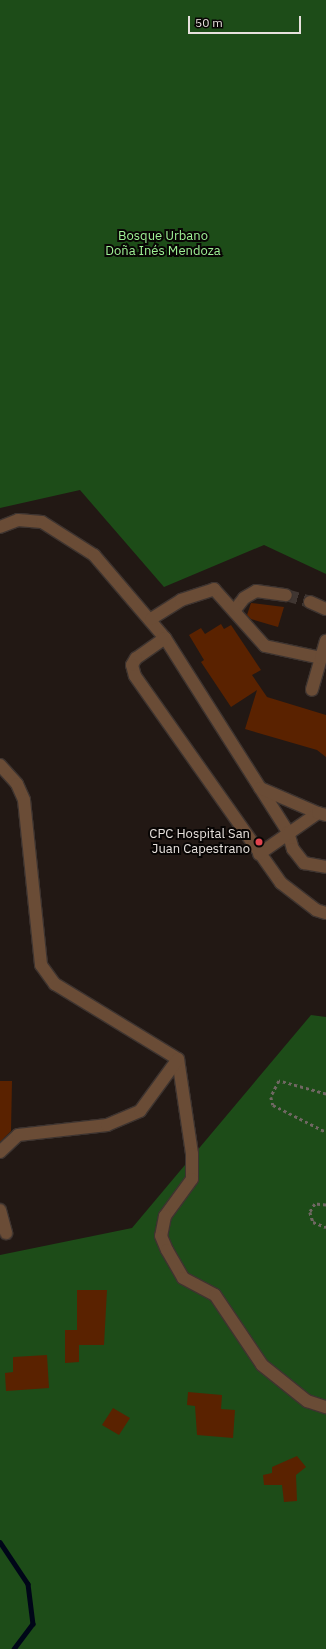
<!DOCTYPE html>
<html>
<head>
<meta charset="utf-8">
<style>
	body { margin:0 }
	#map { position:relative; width:326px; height:1649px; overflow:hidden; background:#221814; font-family:"IBM Plex Sans",sans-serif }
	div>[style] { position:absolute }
	.green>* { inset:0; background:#1d4c18 }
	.stream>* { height:4.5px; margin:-2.25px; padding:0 2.25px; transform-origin:2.25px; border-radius:2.25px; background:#000618 }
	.building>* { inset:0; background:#5a2200 }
	.minor-tunnel>* { height:12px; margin-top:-6px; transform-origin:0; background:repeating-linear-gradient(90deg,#403632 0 12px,transparent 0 18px) }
	.path>* { height:2.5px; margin-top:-1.25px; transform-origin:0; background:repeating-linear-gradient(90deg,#706763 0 3px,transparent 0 6px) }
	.roads { filter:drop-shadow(1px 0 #3e3430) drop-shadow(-1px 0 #3e3430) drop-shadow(0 1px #3e3430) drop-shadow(0 -1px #3e3430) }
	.minor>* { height:12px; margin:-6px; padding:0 6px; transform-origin:6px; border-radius:6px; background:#6a4c36 }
	.dots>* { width:11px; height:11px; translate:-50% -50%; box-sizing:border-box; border:2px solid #080504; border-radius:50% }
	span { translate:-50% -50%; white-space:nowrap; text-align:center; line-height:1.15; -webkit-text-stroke:4px #080504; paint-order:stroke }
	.park-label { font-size:13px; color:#9ff296 }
	.poi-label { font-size:13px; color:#e7e1dd }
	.right { translate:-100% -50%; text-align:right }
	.scale { position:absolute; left:188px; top:16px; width:113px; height:18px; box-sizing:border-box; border:2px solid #e7e1dd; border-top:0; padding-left:5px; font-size:12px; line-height:14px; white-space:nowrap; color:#e7e1dd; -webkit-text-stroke:3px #080504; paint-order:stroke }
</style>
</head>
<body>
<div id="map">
	<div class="green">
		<i style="clip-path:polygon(0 0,326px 0,326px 574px,264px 545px,164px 587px,80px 490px,0 508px)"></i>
		<i style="clip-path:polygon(311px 1015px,326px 1017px,326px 1649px,0 1649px,0 1255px,132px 1228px)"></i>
	</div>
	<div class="stream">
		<i style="left:0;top:1542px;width:50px;rotate:56.3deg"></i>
		<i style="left:28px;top:1584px;width:40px;rotate:82.9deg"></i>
		<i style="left:33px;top:1624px;width:31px;rotate:127deg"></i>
	</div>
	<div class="building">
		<i style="clip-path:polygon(251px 603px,284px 607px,278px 627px,251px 619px,247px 615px)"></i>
		<i style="clip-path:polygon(221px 624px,224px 629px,231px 625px,261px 670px,252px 675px,267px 697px,326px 715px,326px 757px,317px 750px,245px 729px,257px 690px,231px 707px,201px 662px,204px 660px,189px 635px,201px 628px,205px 634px)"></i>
		<i style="clip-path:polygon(0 1081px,12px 1081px,11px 1131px,0 1142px)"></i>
		<i style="clip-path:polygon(77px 1290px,107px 1290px,104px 1345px,79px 1345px,79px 1362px,65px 1363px,65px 1330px,77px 1330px)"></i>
		<i style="clip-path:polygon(47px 1355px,49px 1388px,6px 1391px,5px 1373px,13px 1372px,13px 1357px)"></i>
		<i style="clip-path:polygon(188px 1392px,222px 1395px,221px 1409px,235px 1410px,233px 1438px,197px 1435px,195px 1406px,187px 1405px)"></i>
		<i style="clip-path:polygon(113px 1408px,130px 1418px,119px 1435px,102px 1425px)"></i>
		<i style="clip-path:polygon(297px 1456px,306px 1467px,296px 1475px,297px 1501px,284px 1502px,282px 1485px,264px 1485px,263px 1475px,272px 1473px,272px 1467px)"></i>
	</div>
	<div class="minor-tunnel">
		<i style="left:286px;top:595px;width:25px;rotate:16deg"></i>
	</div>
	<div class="path">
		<i style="left:326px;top:1094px;width:49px;rotate:-164.5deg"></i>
		<i style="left:279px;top:1081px;width:18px;rotate:117deg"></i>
		<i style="left:271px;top:1097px;width:8px;rotate:76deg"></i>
		<i style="left:273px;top:1105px;width:59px;rotate:27deg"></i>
		<i style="left:326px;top:1205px;width:11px;rotate:-175deg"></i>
		<i style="left:315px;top:1204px;width:9px;rotate:122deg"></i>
		<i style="left:310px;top:1212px;width:10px;rotate:73deg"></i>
		<i style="left:313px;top:1222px;width:14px;rotate:21deg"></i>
	</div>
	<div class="roads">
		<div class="minor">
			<i style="left:0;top:527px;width:19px;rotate:-21deg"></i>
			<i style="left:18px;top:520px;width:24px;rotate:5deg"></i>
			<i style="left:42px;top:522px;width:62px;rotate:32.4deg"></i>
			<i style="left:94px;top:555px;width:109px;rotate:49.5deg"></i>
			<i style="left:165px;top:638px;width:230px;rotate:57.6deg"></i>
			<i style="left:288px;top:832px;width:18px;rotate:74deg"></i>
			<i style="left:293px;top:849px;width:18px;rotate:52deg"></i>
			<i style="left:304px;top:863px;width:22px;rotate:10deg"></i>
			<i style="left:310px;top:602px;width:17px;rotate:24deg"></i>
			<i style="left:234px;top:611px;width:16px;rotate:-52deg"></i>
			<i style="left:244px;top:598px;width:14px;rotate:-30deg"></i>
			<i style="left:256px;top:591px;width:30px;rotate:8deg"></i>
			<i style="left:151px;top:619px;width:36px;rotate:-32deg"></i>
			<i style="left:181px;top:600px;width:35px;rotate:-18deg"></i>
			<i style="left:214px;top:589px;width:76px;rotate:48.2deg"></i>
			<i style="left:265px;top:646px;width:57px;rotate:12.1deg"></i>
			<i style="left:321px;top:658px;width:33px;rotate:106deg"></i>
			<i style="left:165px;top:638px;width:35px;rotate:145deg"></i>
			<i style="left:136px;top:658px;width:8px;rotate:120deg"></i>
			<i style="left:132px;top:665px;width:11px;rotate:75deg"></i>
			<i style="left:135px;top:676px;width:253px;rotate:54.8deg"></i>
			<i style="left:281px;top:883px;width:44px;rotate:37.6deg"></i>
			<i style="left:316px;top:910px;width:10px;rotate:17deg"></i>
			<i style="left:321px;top:658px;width:18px;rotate:-74deg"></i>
			<i style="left:0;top:765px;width:25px;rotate:48deg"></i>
			<i style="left:17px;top:784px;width:17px;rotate:66deg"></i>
			<i style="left:24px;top:800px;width:166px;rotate:84.1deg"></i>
			<i style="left:41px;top:965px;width:24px;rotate:54deg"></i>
			<i style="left:55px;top:984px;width:144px;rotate:31.4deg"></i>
			<i style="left:260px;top:788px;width:63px;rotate:23.3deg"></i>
			<i style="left:259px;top:854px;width:72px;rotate:-34.8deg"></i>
			<i style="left:318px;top:813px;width:8px;rotate:14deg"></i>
			<i style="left:178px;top:1059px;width:96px;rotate:81.6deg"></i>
			<i style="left:192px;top:1154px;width:25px;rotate:90deg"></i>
			<i style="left:192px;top:1179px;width:46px;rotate:126.1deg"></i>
			<i style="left:165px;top:1216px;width:20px;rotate:101deg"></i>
			<i style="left:161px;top:1236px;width:15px;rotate:67deg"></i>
			<i style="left:167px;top:1250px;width:32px;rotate:60deg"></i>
			<i style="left:183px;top:1278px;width:36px;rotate:28deg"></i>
			<i style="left:215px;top:1295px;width:84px;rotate:56.1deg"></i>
			<i style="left:262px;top:1365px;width:58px;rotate:38.7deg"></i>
			<i style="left:307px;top:1401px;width:20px;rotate:18deg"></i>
			<i style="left:0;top:1152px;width:25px;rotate:-43deg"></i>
			<i style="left:18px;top:1135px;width:90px;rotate:-6.4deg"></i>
			<i style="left:107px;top:1125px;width:36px;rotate:-23deg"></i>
			<i style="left:140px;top:1111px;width:64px;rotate:-53.8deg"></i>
			<i style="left:0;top:1210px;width:24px;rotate:75deg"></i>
		</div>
	</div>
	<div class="dots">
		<i style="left:259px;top:842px;background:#e0444e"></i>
	</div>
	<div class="park-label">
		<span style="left:163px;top:244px">Bosque Urbano<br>Doña Inés Mendoza</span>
	</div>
	<div class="poi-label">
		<span class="right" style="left:250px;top:842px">CPC Hospital San<br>Juan Capestrano</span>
	</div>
	<div class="scale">50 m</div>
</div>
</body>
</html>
